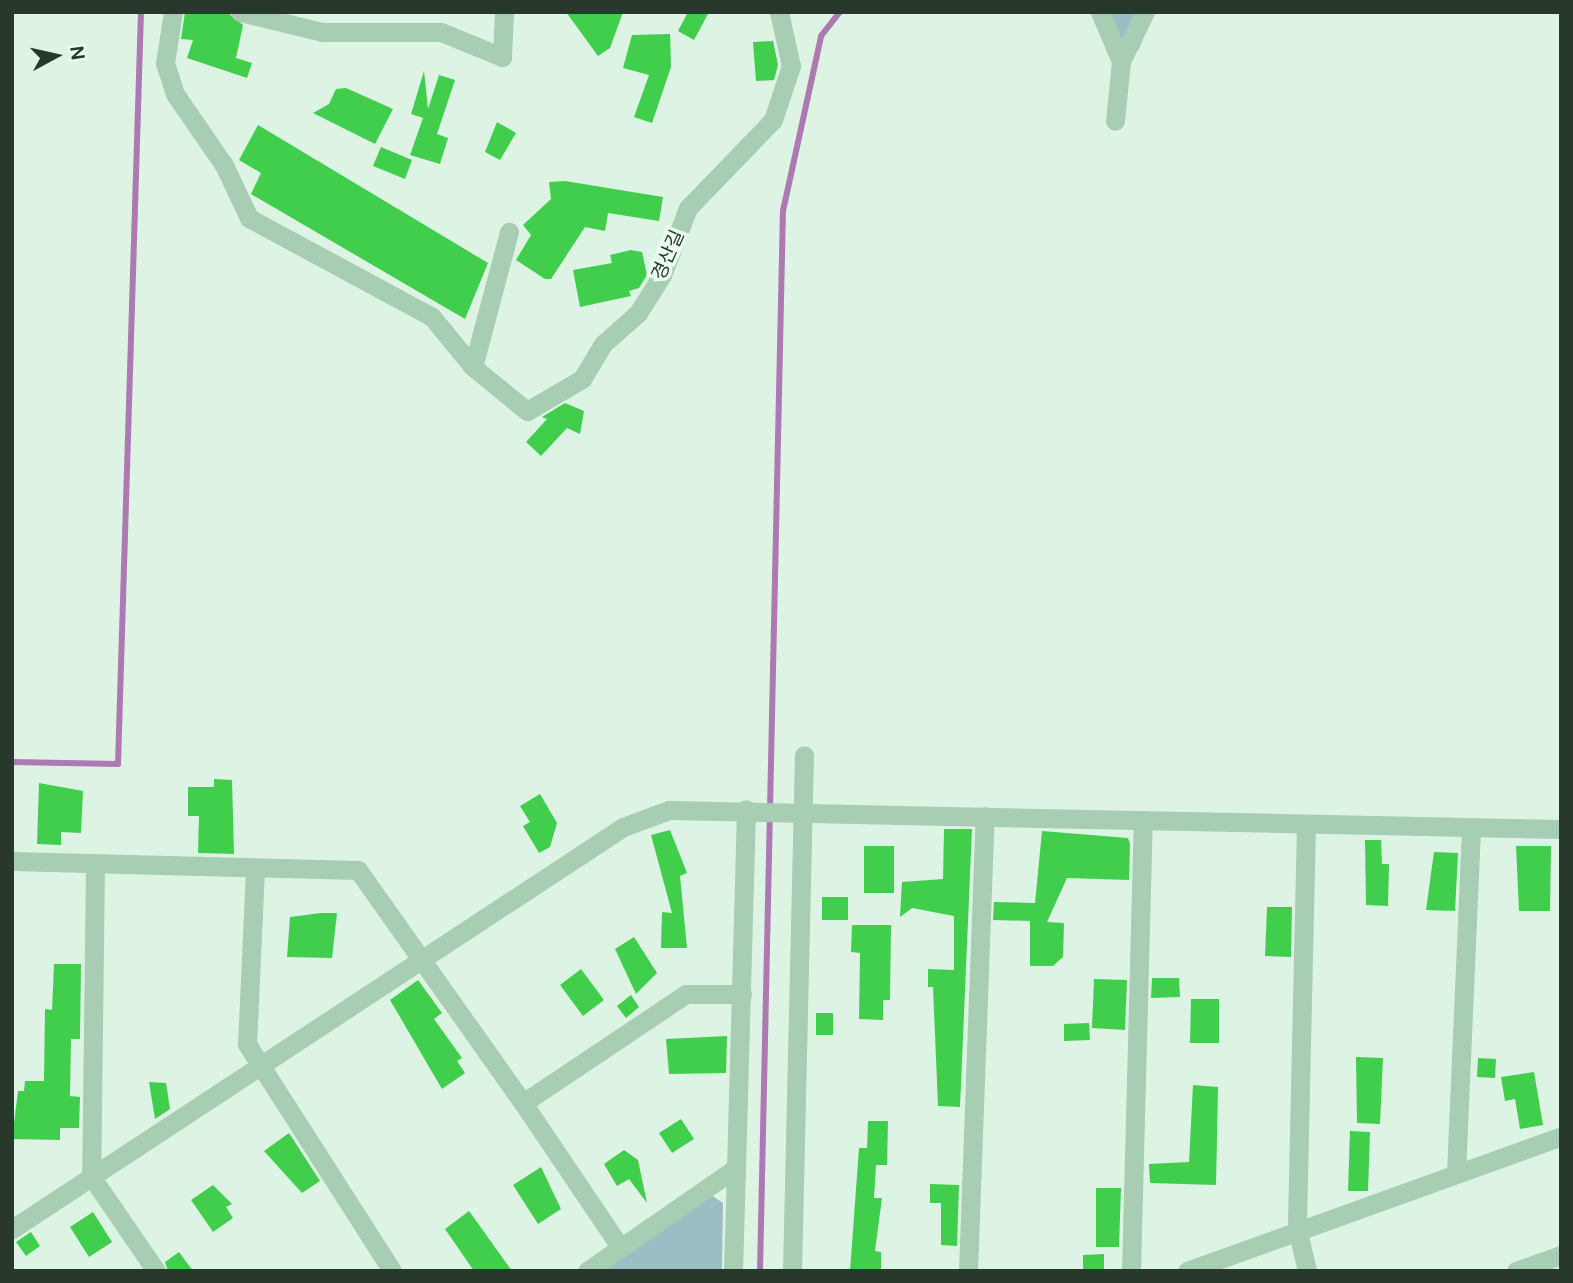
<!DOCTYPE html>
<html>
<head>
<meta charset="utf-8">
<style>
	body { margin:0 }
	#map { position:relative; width:1573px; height:1283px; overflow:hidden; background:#ddf4e5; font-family:"DM Sans","Noto Sans KR",sans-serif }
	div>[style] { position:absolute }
	.green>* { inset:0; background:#9bbdc4 }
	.stream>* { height:6px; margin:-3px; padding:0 3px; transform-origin:3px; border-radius:3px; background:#ac79b3 }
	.building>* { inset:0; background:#41ce4c }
	.minor>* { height:19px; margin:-9.5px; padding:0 9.5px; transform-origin:9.5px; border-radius:9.5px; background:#a7cdb3 }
	.tertiary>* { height:19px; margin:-9.5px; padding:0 9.5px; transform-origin:9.5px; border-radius:9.5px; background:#a7cdb3 }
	span { translate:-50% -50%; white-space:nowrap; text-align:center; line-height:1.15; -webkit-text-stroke:7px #eafbf0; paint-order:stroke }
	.street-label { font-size:19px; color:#28392b }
	.frame { position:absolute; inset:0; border:14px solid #28392b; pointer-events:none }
	.north { position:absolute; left:21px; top:21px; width:70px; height:70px; -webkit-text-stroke:5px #eafbf0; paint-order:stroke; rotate:82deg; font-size:19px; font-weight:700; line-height:28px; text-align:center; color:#28392b }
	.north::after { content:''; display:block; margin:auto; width:24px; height:32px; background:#28392b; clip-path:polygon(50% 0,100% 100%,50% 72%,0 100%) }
</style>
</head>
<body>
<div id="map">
	<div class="green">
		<i style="clip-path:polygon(1109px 12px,1153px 12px,1138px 51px,1121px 43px)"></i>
		<i style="clip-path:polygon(711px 1195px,723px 1203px,722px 1271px,603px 1271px)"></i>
	</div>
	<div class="stream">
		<i style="left:12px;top:762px;width:106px;rotate:1.1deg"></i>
		<i style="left:118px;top:764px;width:752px;rotate:-88.25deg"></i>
		<i style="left:760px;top:1271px;width:1060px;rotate:-88.76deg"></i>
		<i style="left:783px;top:211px;width:179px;rotate:-77.7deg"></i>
		<i style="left:821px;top:36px;width:31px;rotate:-52deg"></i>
	</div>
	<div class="building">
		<i style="clip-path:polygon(185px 12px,227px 12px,243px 25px,236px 58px,252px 63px,247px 78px,187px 58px,193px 40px,181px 39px)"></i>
		<i style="clip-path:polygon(566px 12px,623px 12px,610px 48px,598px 56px)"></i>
		<i style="clip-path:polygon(688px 12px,709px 12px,694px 40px,678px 31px)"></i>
		<i style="clip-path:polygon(670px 34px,671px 67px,652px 123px,634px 117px,649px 75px,623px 68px,632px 35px)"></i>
		<i style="clip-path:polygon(773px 41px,778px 65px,774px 80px,756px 81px,753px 42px)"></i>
		<i style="clip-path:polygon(424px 71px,428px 109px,439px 75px,455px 80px,437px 134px,448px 138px,440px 164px,410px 155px,423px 118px,411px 114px)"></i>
		<i style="clip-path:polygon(346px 88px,393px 109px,375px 144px,313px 113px,329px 104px,336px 89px)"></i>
		<i style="clip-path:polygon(497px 122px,516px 133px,500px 160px,485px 152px)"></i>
		<i style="clip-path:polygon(258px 125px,488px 263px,465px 319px,251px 194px,261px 173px,239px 160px)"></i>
		<i style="clip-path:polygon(381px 147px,412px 160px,405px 179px,373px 166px)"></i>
		<i style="clip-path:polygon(565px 181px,663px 197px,659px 221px,608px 213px,605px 231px,585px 227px,551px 279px,545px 279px,516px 260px,531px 235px,523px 225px,551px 199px,549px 182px)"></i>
		<i style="clip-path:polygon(631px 250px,642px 252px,647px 275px,639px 288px,629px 291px,631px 296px,580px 307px,573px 270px,612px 263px,610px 255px)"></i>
		<i style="clip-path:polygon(565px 403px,584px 411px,580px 434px,567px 428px,541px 456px,526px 442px,547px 419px,542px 417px)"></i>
		<i style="clip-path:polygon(214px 779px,232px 780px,234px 854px,198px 853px,199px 816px,188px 816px,188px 787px,214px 787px)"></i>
		<i style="clip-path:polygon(39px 783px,83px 791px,81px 833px,61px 832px,61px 845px,37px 844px)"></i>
		<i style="clip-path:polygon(540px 794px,557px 823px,550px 847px,539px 853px,523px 826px,530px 822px,520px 806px)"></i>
		<i style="clip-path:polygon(944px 829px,972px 829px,960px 1107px,938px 1106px,933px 987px,928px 987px,928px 969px,954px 970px,954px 916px,912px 908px,900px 917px,902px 882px,943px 879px)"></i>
		<i style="clip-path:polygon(670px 830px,687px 873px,680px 876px,687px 948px,661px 948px,662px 912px,672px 913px,651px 835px)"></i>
		<i style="clip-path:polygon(1042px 831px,1128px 838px,1130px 844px,1129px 880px,1067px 878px,1047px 922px,1064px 923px,1063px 957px,1053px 966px,1030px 966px,1030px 921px,993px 920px,994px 902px,1035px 903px)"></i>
		<i style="clip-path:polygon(1365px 840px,1381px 840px,1382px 864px,1389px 864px,1388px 906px,1366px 905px)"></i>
		<i style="clip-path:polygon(864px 846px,894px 846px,894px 893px,864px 893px)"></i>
		<i style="clip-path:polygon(1516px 846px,1551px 846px,1550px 911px,1519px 911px)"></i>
		<i style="clip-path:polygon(1434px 852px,1458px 853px,1455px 911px,1426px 910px)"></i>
		<i style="clip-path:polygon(822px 897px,848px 897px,848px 920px,822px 920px)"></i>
		<i style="clip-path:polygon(1267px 907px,1292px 907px,1291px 957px,1265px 956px)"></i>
		<i style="clip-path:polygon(321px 913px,337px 913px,332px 958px,287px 957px,290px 917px)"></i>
		<i style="clip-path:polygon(852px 925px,891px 925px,890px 1000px,883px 1000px,883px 1020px,859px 1019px,860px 953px,851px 952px)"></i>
		<i style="clip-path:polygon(634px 937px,657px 973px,636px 994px,615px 949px)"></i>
		<i style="clip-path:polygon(54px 964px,81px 964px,80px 1039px,71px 1039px,70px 1096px,80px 1097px,79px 1128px,60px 1128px,60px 1140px,12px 1139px,18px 1091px,24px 1091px,25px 1081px,44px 1081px,45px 1009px,52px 1010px)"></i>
		<i style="clip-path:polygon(581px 969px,604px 1000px,583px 1016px,560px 985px)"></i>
		<i style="clip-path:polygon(1179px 978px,1180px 997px,1151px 998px,1152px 978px)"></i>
		<i style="clip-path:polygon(1094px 979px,1127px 980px,1125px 1030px,1092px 1028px)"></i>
		<i style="clip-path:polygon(418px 980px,442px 1013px,434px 1019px,462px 1058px,457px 1061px,465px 1073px,442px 1089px,390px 1000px)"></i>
		<i style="clip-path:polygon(631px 995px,639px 1007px,626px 1018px,617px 1006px)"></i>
		<i style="clip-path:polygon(1191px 999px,1219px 999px,1219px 1043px,1190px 1043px)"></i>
		<i style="clip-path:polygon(816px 1013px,833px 1013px,833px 1035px,816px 1035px)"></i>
		<i style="clip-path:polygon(1089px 1023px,1090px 1040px,1064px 1041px,1064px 1024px)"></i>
		<i style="clip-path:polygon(727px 1036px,726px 1073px,669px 1074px,666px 1039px)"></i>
		<i style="clip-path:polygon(1356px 1057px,1383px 1058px,1380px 1124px,1357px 1123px)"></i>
		<i style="clip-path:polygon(1478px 1058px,1496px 1059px,1495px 1078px,1477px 1077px)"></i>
		<i style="clip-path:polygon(1534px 1072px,1543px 1125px,1520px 1129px,1515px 1099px,1505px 1101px,1501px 1077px)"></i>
		<i style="clip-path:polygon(149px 1082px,166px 1083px,170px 1109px,155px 1119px)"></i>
		<i style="clip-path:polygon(1193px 1085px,1218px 1087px,1216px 1185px,1150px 1183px,1149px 1164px,1189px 1162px)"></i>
		<i style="clip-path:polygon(681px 1119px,694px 1139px,672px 1153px,659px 1133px)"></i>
		<i style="clip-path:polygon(868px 1121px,888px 1121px,887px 1165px,876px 1165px,874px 1198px,882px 1198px,875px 1251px,881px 1252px,881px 1271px,850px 1271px,859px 1148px,867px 1148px)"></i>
		<i style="clip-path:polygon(1350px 1131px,1370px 1132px,1368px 1191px,1348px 1191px)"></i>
		<i style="clip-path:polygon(289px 1133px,320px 1181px,302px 1193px,264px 1151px)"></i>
		<i style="clip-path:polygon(624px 1150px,638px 1160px,647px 1203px,629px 1179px,617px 1186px,604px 1164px)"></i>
		<i style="clip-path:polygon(541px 1167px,561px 1209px,538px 1224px,513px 1185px)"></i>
		<i style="clip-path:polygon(930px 1184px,959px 1185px,957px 1246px,941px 1245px,941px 1203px,930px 1203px)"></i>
		<i style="clip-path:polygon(213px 1185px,232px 1204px,226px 1207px,233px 1218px,213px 1232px,191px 1200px)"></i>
		<i style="clip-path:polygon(1096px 1188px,1121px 1188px,1119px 1247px,1096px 1247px)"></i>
		<i style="clip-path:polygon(469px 1211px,512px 1271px,474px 1271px,445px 1229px)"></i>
		<i style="clip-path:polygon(93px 1212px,112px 1242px,89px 1257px,70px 1227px)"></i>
		<i style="clip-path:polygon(31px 1232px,40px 1246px,26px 1256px,16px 1242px)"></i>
		<i style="clip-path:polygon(179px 1252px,193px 1271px,168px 1271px,165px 1262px)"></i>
		<i style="clip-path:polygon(1104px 1254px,1104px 1271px,1083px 1271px,1083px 1255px)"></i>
	</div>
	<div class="minor">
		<i style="left:173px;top:12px;width:52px;rotate:98.9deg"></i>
		<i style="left:165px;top:63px;width:33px;rotate:72deg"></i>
		<i style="left:175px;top:94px;width:86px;rotate:55.4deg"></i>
		<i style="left:224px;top:165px;width:59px;rotate:64.7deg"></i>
		<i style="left:249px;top:218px;width:208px;rotate:28.4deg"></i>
		<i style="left:432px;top:317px;width:65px;rotate:50.6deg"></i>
		<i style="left:473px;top:367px;width:70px;rotate:39.2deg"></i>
		<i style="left:527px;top:411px;width:64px;rotate:-30.2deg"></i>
		<i style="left:582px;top:379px;width:41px;rotate:-59deg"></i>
		<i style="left:603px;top:344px;width:47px;rotate:-41.5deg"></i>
		<i style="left:638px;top:313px;width:45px;rotate:-57.7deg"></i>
		<i style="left:662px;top:275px;width:72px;rotate:-68.8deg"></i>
		<i style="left:688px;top:208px;width:122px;rotate:-46deg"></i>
		<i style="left:773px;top:120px;width:57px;rotate:-71.6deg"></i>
		<i style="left:791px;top:66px;width:55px;rotate:-102.5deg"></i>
		<i style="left:240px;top:12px;width:84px;rotate:13.7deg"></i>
		<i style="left:322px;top:32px;width:119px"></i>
		<i style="left:441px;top:32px;width:66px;rotate:22.3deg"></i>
		<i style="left:502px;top:57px;width:45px;rotate:-87.5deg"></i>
		<i style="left:1100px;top:12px;width:53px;rotate:66.8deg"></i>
		<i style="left:1121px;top:61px;width:60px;rotate:95.7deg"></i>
		<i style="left:1121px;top:61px;width:55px;rotate:-63.9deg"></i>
		<i style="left:473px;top:367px;width:140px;rotate:-75.1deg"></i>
		<i style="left:1306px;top:825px;width:403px;rotate:91.3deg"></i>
		<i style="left:1297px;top:1228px;width:44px;rotate:76.9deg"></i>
		<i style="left:12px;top:861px;width:346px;rotate:1.5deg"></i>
		<i style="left:358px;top:870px;width:286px;rotate:54.7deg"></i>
		<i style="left:523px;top:1103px;width:196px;rotate:-33.8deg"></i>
		<i style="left:686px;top:994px;width:56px"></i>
		<i style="left:95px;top:864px;width:312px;rotate:90.7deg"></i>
		<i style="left:91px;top:1176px;width:115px;rotate:55.6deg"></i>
		<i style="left:255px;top:869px;width:175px;rotate:92.6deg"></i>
		<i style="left:247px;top:1044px;width:269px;rotate:57.4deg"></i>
		<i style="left:523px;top:1103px;width:174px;rotate:56deg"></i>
		<i style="left:1456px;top:1173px;width:344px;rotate:-87.5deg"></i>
		<i style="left:12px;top:1229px;width:731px;rotate:-33.34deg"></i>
		<i style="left:623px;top:827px;width:49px;rotate:-20.3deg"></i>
		<i style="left:669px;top:810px;width:892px;rotate:1.22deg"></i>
		<i style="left:587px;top:1271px;width:181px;rotate:-34.7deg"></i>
		<i style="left:736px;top:1168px;width:359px;rotate:-88.4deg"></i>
		<i style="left:733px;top:1271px;width:103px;rotate:-88.3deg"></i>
		<i style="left:792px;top:1271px;width:516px;rotate:-88.67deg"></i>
		<i style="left:968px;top:1271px;width:455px;rotate:-87.9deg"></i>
		<i style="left:1131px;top:1271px;width:450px;rotate:-88.5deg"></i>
		<i style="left:1187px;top:1271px;width:398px;rotate:-19.8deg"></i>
	</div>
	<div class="tertiary">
		<i style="left:1516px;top:1271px;width:48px;rotate:-19.6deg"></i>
	</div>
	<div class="street-label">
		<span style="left:668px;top:255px;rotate:-66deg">경산길</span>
	</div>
	<div class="frame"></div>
	<div class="north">N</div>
</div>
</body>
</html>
